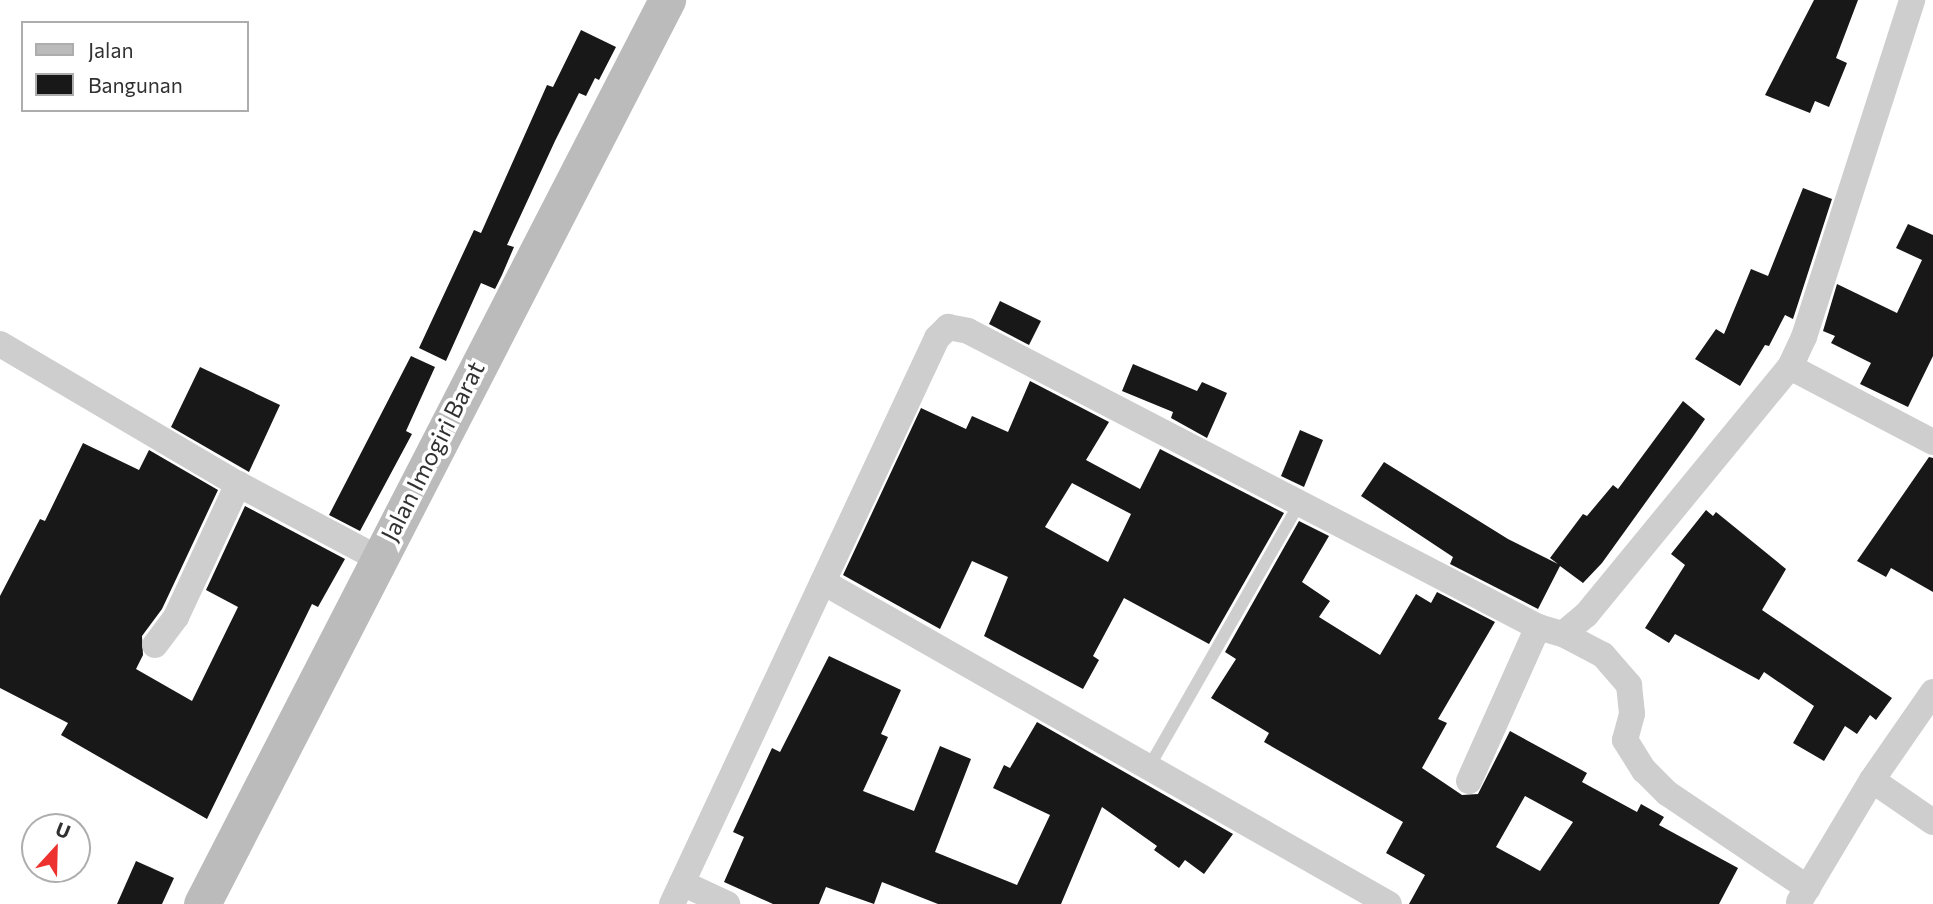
<!DOCTYPE html>
<html>
<head>
<meta charset="utf-8">
<style>
	body { margin:0 }
	#map { position:relative; width:1933px; height:904px; overflow:hidden; background:#fff; font-family:Commissioner,sans-serif }
	div>[style] { position:absolute }
	.building>* { inset:0; background:#181818 }
	.service>* { height:12px; margin:-6px; padding:0 6px; transform-origin:6px; border-radius:6px; background:#cecece }
	.minor>* { height:26px; margin:-13px; padding:0 13px; transform-origin:13px; border-radius:13px; background:#cecece }
	.secondary>* { height:37px; margin:-18.5px; padding:0 18.5px; transform-origin:18.5px; border-radius:18.5px; background:#bbb }
	span { translate:-50% -50%; white-space:nowrap; text-align:center; line-height:1.15; -webkit-text-stroke:7px #fff; paint-order:stroke }
	.street-label { font-size:24px; color:#313131 }
	.legend { position:absolute; left:21px; top:21px; width:228px; height:91px; box-sizing:border-box; background:#fff; border:2px solid #adadad; margin:0; padding:9px 12px; list-style:none; font-size:21px; color:#313131 }
	.legend li { display:flex; align-items:center; gap:14px; height:35px }
	.legend b { width:35px; border:2px solid #adadad }
	.north { position:absolute; left:21px; top:813px; width:70px; height:70px; box-sizing:border-box; background:#fff; border:2px solid #adadad; border-radius:50%; rotate:22deg; font-size:19px; font-weight:700; line-height:28px; text-align:center; color:#313131 }
	.north::after { content:''; display:block; margin:auto; width:24px; height:32px; background:#ed312f; clip-path:polygon(50% 0,100% 100%,50% 72%,0 100%) }
</style>
</head>
<body>
<div id="map">
	<div class="building">
		<i style="clip-path:polygon(1814px 0,1858px 0,1836px 58px,1847px 63px,1829px 107px,1815px 101px,1810px 113px,1765px 95px)"></i>
		<i style="clip-path:polygon(581px 30px,616px 47px,599px 80px,595px 78px,586px 96px,579px 93px,555px 141px,507px 245px,514px 247px,502px 275px,495px 289px,481px 283px,446px 361px,419px 348px,474px 230px,481px 233px,547px 85px,553px 87px)"></i>
		<i style="clip-path:polygon(1803px 188px,1832px 199px,1793px 319px,1785px 315px,1769px 346px,1765px 345px,1740px 386px,1695px 359px,1716px 329px,1724px 334px,1751px 269px,1768px 276px)"></i>
		<i style="clip-path:polygon(1908px 224px,1933px 235px,1933px 356px,1908px 407px,1860px 384px,1871px 363px,1831px 343px,1835px 336px,1823px 331px,1837px 284px,1897px 313px,1922px 260px,1896px 248px)"></i>
		<i style="clip-path:polygon(1000px 301px,1041px 321px,1029px 345px,989px 324px)"></i>
		<i style="clip-path:polygon(411px 356px,435px 367px,406px 431px,412px 434px,360px 531px,329px 515px)"></i>
		<i style="clip-path:polygon(1133px 364px,1197px 391px,1202px 382px,1227px 393px,1207px 438px,1171px 418px,1173px 412px,1122px 391px)"></i>
		<i style="clip-path:polygon(200px 367px,280px 405px,249px 472px,171px 427px)"></i>
		<i style="clip-path:polygon(evenodd,1030px 381px,1109px 422px,1086px 460px,1140px 489px,1160px 449px,1284px 513px,1209px 644px,1124px 598px,1093px 656px,1099px 660px,1083px 689px,984px 636px,1008px 577px,972px 561px,940px 629px,843px 575px,921px 408px,966px 429px,972px 416px,1008px 432px,1030px 381px,1072px 483px,1131px 514px,1108px 562px,1045px 527px,1072px 483px)"></i>
		<i style="clip-path:polygon(1683px 401px,1705px 419px,1692px 438px,1602px 563px,1583px 583px,1560px 566px,1538px 609px,1450px 564px,1453px 557px,1361px 496px,1384px 462px,1508px 539px,1558px 564px,1550px 558px,1583px 514px,1587px 516px,1613px 485px,1618px 489px)"></i>
		<i style="clip-path:polygon(1300px 430px,1323px 440px,1304px 487px,1281px 476px)"></i>
		<i style="clip-path:polygon(83px 443px,139px 470px,149px 450px,218px 490px,162px 609px,142px 636px,143px 655px,136px 669px,192px 701px,238px 607px,206px 590px,245px 506px,345px 559px,318px 607px,312px 604px,207px 819px,61px 735px,68px 723px,0 688px,0 596px,40px 519px,45px 521px)"></i>
		<i style="clip-path:polygon(1929px 457px,1933px 458px,1933px 592px,1891px 568px,1886px 577px,1857px 561px)"></i>
		<i style="clip-path:polygon(1706px 510px,1713px 516px,1716px 512px,1786px 569px,1762px 610px,1892px 698px,1876px 720px,1870px 715px,1857px 734px,1845px 726px,1824px 761px,1793px 743px,1814px 706px,1764px 672px,1759px 680px,1675px 634px,1669px 643px,1645px 628px,1685px 565px,1671px 554px)"></i>
		<i style="clip-path:polygon(evenodd,1299px 521px,1329px 536px,1302px 582px,1330px 601px,1319px 617px,1380px 655px,1416px 594px,1431px 603px,1437px 592px,1495px 622px,1438px 719px,1447px 723px,1422px 768px,1462px 795px,1478px 794px,1510px 731px,1587px 773px,1582px 782px,1637px 812px,1641px 804px,1664px 817px,1659px 825px,1738px 868px,1719px 904px,1409px 904px,1425px 875px,1386px 853px,1403px 822px,1264px 742px,1269px 733px,1211px 698px,1236px 659px,1225px 652px,1299px 521px,1525px 796px,1573px 822px,1540px 871px,1496px 847px,1525px 796px)"></i>
		<i style="clip-path:polygon(829px 656px,901px 690px,881px 734px,888px 737px,863px 791px,914px 811px,940px 746px,971px 759px,935px 852px,1017px 885px,1050px 815px,993px 788px,1004px 765px,1010px 768px,1037px 722px,1233px 834px,1204px 874px,1185px 860px,1179px 868px,1154px 850px,1157px 846px,1102px 807px,1061px 904px,938px 904px,882px 882px,874px 904px,826px 887px,819px 904px,773px 904px,724px 882px,744px 837px,733px 832px,772px 748px,780px 752px)"></i>
		<i style="clip-path:polygon(136px 861px,174px 878px,162px 904px,117px 904px)"></i>
	</div>
	<div class="service">
		<i style="left:1149px;top:767px;width:303px;rotate:-60.3deg"></i>
	</div>
	<div class="minor">
		<i style="left:0;top:344px;width:276px;rotate:30.5deg"></i>
		<i style="left:238px;top:484px;width:157px;rotate:28deg"></i>
		<i style="left:1790px;top:367px;width:161px;rotate:27.7deg"></i>
		<i style="left:823px;top:582px;width:651px;rotate:29.64deg"></i>
		<i style="left:1563px;top:634px;width:45px;rotate:27.7deg"></i>
		<i style="left:1603px;top:655px;width:40px;rotate:49deg"></i>
		<i style="left:1629px;top:685px;width:29px;rotate:84deg"></i>
		<i style="left:1632px;top:714px;width:27px;rotate:105deg"></i>
		<i style="left:1625px;top:740px;width:36px;rotate:58deg"></i>
		<i style="left:1644px;top:770px;width:33px;rotate:45deg"></i>
		<i style="left:1667px;top:793px;width:170px;rotate:34deg"></i>
		<i style="left:155px;top:645px;width:35px;rotate:-53deg"></i>
		<i style="left:176px;top:617px;width:147px;rotate:-65deg"></i>
		<i style="left:1872px;top:780px;width:74px;rotate:34.5deg"></i>
		<i style="left:1469px;top:781px;width:169px;rotate:-65.9deg"></i>
		<i style="left:682px;top:883px;width:50px;rotate:25deg"></i>
		<i style="left:1799px;top:902px;width:142px;rotate:-59.1deg"></i>
		<i style="left:1872px;top:780px;width:107px;rotate:-55.3deg"></i>
		<i style="left:672px;top:904px;width:625px;rotate:-64.91deg"></i>
		<i style="left:937px;top:338px;width:16px;rotate:-45deg"></i>
		<i style="left:948px;top:327px;width:20px;rotate:11deg"></i>
		<i style="left:968px;top:331px;width:642px;rotate:27.44deg"></i>
		<i style="left:1538px;top:627px;width:26px;rotate:16deg"></i>
		<i style="left:1563px;top:634px;width:30px;rotate:-40deg"></i>
		<i style="left:1586px;top:615px;width:321px;rotate:-50.6deg"></i>
		<i style="left:1790px;top:367px;width:33px;rotate:-65deg"></i>
		<i style="left:1804px;top:337px;width:354px;rotate:-72.2deg"></i>
	</div>
	<div class="secondary">
		<i style="left:202px;top:904px;width:1017px;rotate:-62.78deg"></i>
	</div>
	<div class="street-label">
		<span style="left:432px;top:451px;rotate:-63deg">Jalan Imogiri Barat</span>
	</div>
	<ul class="legend">
	<li><b style="height:9px;background:#bbb"></b>Jalan</li>
	<li><b style="height:19px;background:#181818"></b>Bangunan</li>
	</ul>
	<div class="north">U</div>
</div>
</body>
</html>
